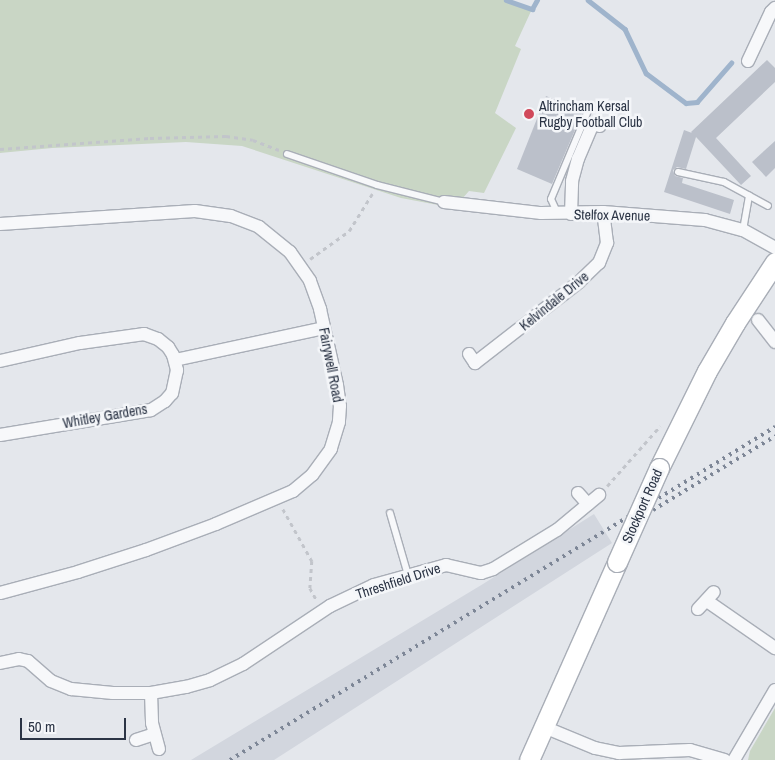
<!DOCTYPE html>
<html>
<head>
<meta charset="utf-8">
<style>
	body { margin:0 }
	#map { position:relative; width:775px; height:760px; overflow:hidden; background:#e4e7ec; font-family:"Archivo Narrow",sans-serif }
	div>[style] { position:absolute }
	.built>* { inset:0; background:#d2d6de }
	.green>* { inset:0; background:#c9d6c5 }
	.stream>* { height:4.5px; margin:-2.25px; padding:0 2.25px; transform-origin:2.25px; border-radius:2.25px; background:#9fb4cc }
	.building>* { inset:0; background:#bbc0ca }
	.path>* { height:2.5px; margin-top:-1.25px; transform-origin:0; background:repeating-linear-gradient(90deg,#c2c5cb 0 4px,transparent 0 8px) }
	.roads { filter:drop-shadow(1px 0 #a9aeb7) drop-shadow(-1px 0 #a9aeb7) drop-shadow(0 1px #a9aeb7) drop-shadow(0 -1px #a9aeb7) }
	.service>* { height:6px; margin:-3px; padding:0 3px; transform-origin:3px; border-radius:3px; background:#f7f8fa }
	.minor>* { height:12px; margin:-6px; padding:0 6px; transform-origin:6px; border-radius:6px; background:#f7f8fa }
	.secondary>* { height:19px; margin:-9.5px; padding:0 9.5px; transform-origin:9.5px; border-radius:9.5px; background:#fff }
	.rail>* { height:4px; margin-top:-2px; transform-origin:0; background:repeating-linear-gradient(90deg,#7d8696 0 2.5px,transparent 0 7.5px) }
	.bridges { filter:drop-shadow(1px 0 #a9aeb7) drop-shadow(-1px 0 #a9aeb7) drop-shadow(0 1px #a9aeb7) drop-shadow(0 -1px #a9aeb7) }
	.secondary-bridge>* { height:19px; margin:-9.5px; padding:0 9.5px; transform-origin:9.5px; border-radius:9.5px; background:#fff }
	.dots>* { width:14px; height:14px; translate:-50% -50%; box-sizing:border-box; border:2px solid #f4f6f9; border-radius:50% }
	span { translate:-50% -50%; white-space:nowrap; text-align:center; line-height:1.15; -webkit-text-stroke:5px #f4f6f9; paint-order:stroke }
	.poi-label { font-size:14px; color:#2b3445 }
	.left { translate:0 -50%; text-align:left }
	.street-label { font-size:14px; color:#2b3445 }
	.scale { position:absolute; left:20px; top:718px; width:106px; height:22px; box-sizing:border-box; border:2px solid #2b3445; border-top:0; padding-left:6px; font-size:15px; line-height:18px; white-space:nowrap; color:#2b3445; -webkit-text-stroke:4px #f4f6f9; paint-order:stroke }
</style>
</head>
<body>
<div id="map">
	<div class="built">
		<i style="clip-path:polygon(594px 514px,612px 543px,274px 760px,191px 760px,483px 584px)"></i>
	</div>
	<div class="green">
		<i style="clip-path:polygon(0 0,506px 0,532px 9px,515px 46px,521px 49px,495px 113px,516px 128px,484px 193px,469px 191px,454px 208px,401px 198px,242px 146px,186px 142px,52px 148px,0 153px)"></i>
		<i style="clip-path:polygon(775px 708px,775px 760px,748px 760px,750px 751px)"></i>
	</div>
	<div class="stream">
		<i style="left:506px;top:0;width:28px;rotate:19deg"></i>
		<i style="left:532px;top:9px;width:10px;rotate:-61deg"></i>
		<i style="left:588px;top:0;width:47px;rotate:38.1deg"></i>
		<i style="left:625px;top:29px;width:49px;rotate:64.5deg"></i>
		<i style="left:646px;top:73px;width:50px;rotate:36.9deg"></i>
		<i style="left:686px;top:103px;width:11px;rotate:-5deg"></i>
		<i style="left:697px;top:102px;width:52px;rotate:-48.9deg"></i>
	</div>
	<div class="building">
		<i style="clip-path:polygon(767px 60px,775px 68px,775px 82px,716px 138px,751px 176px,741px 185px,696px 137px,686px 169px,677px 167px,673px 170px,675px 176px,683px 178px,682px 183px,734px 200px,730px 214px,664px 192px,684px 130px,692px 133px,691px 132px)"></i>
		<i style="clip-path:polygon(546px 96px,583px 111px,552px 184px,517px 169px)"></i>
		<i style="clip-path:polygon(775px 141px,775px 168px,766px 177px,752px 162px)"></i>
	</div>
	<div class="path">
		<i style="left:0;top:149px;width:150px;rotate:-4.2deg"></i>
		<i style="left:150px;top:138px;width:76px;rotate:-1.5deg"></i>
		<i style="left:226px;top:136px;width:27px;rotate:8deg"></i>
		<i style="left:253px;top:140px;width:28px;rotate:21deg"></i>
		<i style="left:310px;top:259px;width:48px;rotate:-35.7deg"></i>
		<i style="left:349px;top:231px;width:44px;rotate:-58.1deg"></i>
		<i style="left:607px;top:486px;width:80px;rotate:-48.5deg"></i>
		<i style="left:283px;top:509px;width:60px;rotate:60.9deg"></i>
		<i style="left:312px;top:561px;width:27px;rotate:94deg"></i>
		<i style="left:310px;top:588px;width:13px;rotate:61deg"></i>
	</div>
	<div class="roads">
		<div class="service">
			<i style="left:287px;top:154px;width:95px;rotate:19deg"></i>
			<i style="left:377px;top:185px;width:69px;rotate:14.2deg"></i>
			<i style="left:678px;top:172px;width:47px;rotate:12.3deg"></i>
			<i style="left:724px;top:182px;width:50px;rotate:28.6deg"></i>
			<i style="left:557px;top:212px;width:14px;rotate:-115deg"></i>
			<i style="left:551px;top:199px;width:95px;rotate:-67.2deg"></i>
			<i style="left:743px;top:230px;width:35px;rotate:-80deg"></i>
			<i style="left:390px;top:513px;width:65px;rotate:73.8deg"></i>
		</div>
		<div class="minor">
			<i style="left:748px;top:61px;width:54px;rotate:-64.9deg"></i>
			<i style="left:771px;top:12px;width:6px;rotate:-45deg"></i>
			<i style="left:444px;top:202px;width:98px;rotate:6.5deg"></i>
			<i style="left:541px;top:213px;width:62px;rotate:-0.9deg"></i>
			<i style="left:603px;top:212px;width:102px;rotate:4.5deg"></i>
			<i style="left:705px;top:220px;width:39px;rotate:15deg"></i>
			<i style="left:743px;top:230px;width:37px;rotate:29deg"></i>
			<i style="left:571px;top:214px;width:33px;rotate:-88deg"></i>
			<i style="left:572px;top:181px;width:23px;rotate:-75deg"></i>
			<i style="left:578px;top:159px;width:38px;rotate:-67deg"></i>
			<i style="left:593px;top:124px;width:7px;rotate:16deg"></i>
			<i style="left:0;top:224px;width:195px;rotate:-3.8deg"></i>
			<i style="left:195px;top:211px;width:36px;rotate:8deg"></i>
			<i style="left:231px;top:216px;width:30px;rotate:21deg"></i>
			<i style="left:259px;top:227px;width:40px;rotate:39deg"></i>
			<i style="left:290px;top:252px;width:35px;rotate:55deg"></i>
			<i style="left:310px;top:281px;width:30px;rotate:70deg"></i>
			<i style="left:320px;top:309px;width:78px;rotate:77.4deg"></i>
			<i style="left:337px;top:385px;width:21px;rotate:82deg"></i>
			<i style="left:340px;top:406px;width:16px;rotate:94deg"></i>
			<i style="left:339px;top:422px;width:28px;rotate:107deg"></i>
			<i style="left:331px;top:449px;width:32px;rotate:126deg"></i>
			<i style="left:312px;top:475px;width:25px;rotate:140deg"></i>
			<i style="left:293px;top:491px;width:84px;rotate:156.8deg"></i>
			<i style="left:216px;top:524px;width:75px;rotate:159.6deg"></i>
			<i style="left:146px;top:550px;width:71px;rotate:162.1deg"></i>
			<i style="left:78px;top:572px;width:81px;rotate:164.9deg"></i>
			<i style="left:758px;top:320px;width:28px;rotate:52deg"></i>
			<i style="left:469px;top:354px;width:11px;rotate:56deg"></i>
			<i style="left:475px;top:363px;width:132px;rotate:-37.9deg"></i>
			<i style="left:579px;top:282px;width:28px;rotate:-44deg"></i>
			<i style="left:599px;top:263px;width:22px;rotate:-68deg"></i>
			<i style="left:607px;top:243px;width:31px;rotate:-97deg"></i>
			<i style="left:175px;top:360px;width:152px;rotate:-12.1deg"></i>
			<i style="left:0;top:361px;width:82px;rotate:-12.7deg"></i>
			<i style="left:80px;top:343px;width:65px;rotate:-8deg"></i>
			<i style="left:144px;top:334px;width:15px;rotate:20deg"></i>
			<i style="left:158px;top:339px;width:13px;rotate:39deg"></i>
			<i style="left:168px;top:347px;width:9px;rotate:58deg"></i>
			<i style="left:173px;top:355px;width:16px;rotate:75deg"></i>
			<i style="left:177px;top:370px;width:24px;rotate:102deg"></i>
			<i style="left:172px;top:393px;width:11px;rotate:131deg"></i>
			<i style="left:165px;top:401px;width:17px;rotate:147deg"></i>
			<i style="left:151px;top:410px;width:153px;rotate:170.6deg"></i>
			<i style="left:578px;top:493px;width:15px;rotate:48deg"></i>
			<i style="left:707px;top:601px;width:83px;rotate:34.7deg"></i>
			<i style="left:698px;top:609px;width:23px;rotate:-47deg"></i>
			<i style="left:0;top:663px;width:19px;rotate:-12deg"></i>
			<i style="left:19px;top:659px;width:9px;rotate:13deg"></i>
			<i style="left:28px;top:661px;width:30px;rotate:41deg"></i>
			<i style="left:51px;top:681px;width:22px;rotate:22deg"></i>
			<i style="left:71px;top:689px;width:42px;rotate:5.4deg"></i>
			<i style="left:113px;top:693px;width:38px"></i>
			<i style="left:151px;top:693px;width:36px;rotate:-10deg"></i>
			<i style="left:186px;top:687px;width:25px;rotate:-16deg"></i>
			<i style="left:210px;top:680px;width:37px;rotate:-26deg"></i>
			<i style="left:243px;top:664px;width:105px;rotate:-33.7deg"></i>
			<i style="left:330px;top:606px;width:49px;rotate:-25.5deg"></i>
			<i style="left:374px;top:585px;width:75px;rotate:-15.5deg"></i>
			<i style="left:446px;top:565px;width:36px;rotate:13deg"></i>
			<i style="left:481px;top:573px;width:13px;rotate:-18deg"></i>
			<i style="left:493px;top:569px;width:75px;rotate:-31.4deg"></i>
			<i style="left:557px;top:530px;width:55px;rotate:-39.8deg"></i>
			<i style="left:151px;top:693px;width:30px;rotate:88deg"></i>
			<i style="left:152px;top:723px;width:27px;rotate:75deg"></i>
			<i style="left:544px;top:727px;width:55px;rotate:22.4deg"></i>
			<i style="left:595px;top:748px;width:25px;rotate:12deg"></i>
			<i style="left:619px;top:753px;width:71px;rotate:-2.4deg"></i>
			<i style="left:690px;top:750px;width:36px;rotate:16deg"></i>
			<i style="left:136px;top:740px;width:19px;rotate:-18deg"></i>
			<i style="left:734px;top:760px;width:81px;rotate:-59.6deg"></i>
		</div>
		<div class="secondary">
			<i style="left:659px;top:468px;width:108px;rotate:-63.7deg"></i>
			<i style="left:707px;top:371px;width:56px;rotate:-59.7deg"></i>
			<i style="left:735px;top:323px;width:73px;rotate:-56.7deg"></i>
			<i style="left:529px;top:760px;width:217px;rotate:-66deg"></i>
		</div>
	</div>
	<div class="rail">
		<i style="left:653px;top:510px;width:143px;rotate:-31.2deg"></i>
		<i style="left:230px;top:760px;width:639px;rotate:-31.43deg"></i>
	</div>
	<div class="bridges">
		<div class="secondary-bridge">
			<i style="left:617px;top:562px;width:103px;rotate:-65.9deg"></i>
		</div>
	</div>
	<div class="dots">
		<i style="left:529px;top:114px;background:#d1495b"></i>
	</div>
	<div class="poi-label">
		<span class="left" style="left:539px;top:114px">Altrincham Kersal<br>Rugby Football Club</span>
	</div>
	<div class="street-label">
		<span style="left:612px;top:215px;rotate:1deg">Stelfox Avenue</span>
		<span style="left:554px;top:301px;rotate:-39deg">Kelvindale Drive</span>
		<span style="left:331px;top:365px;rotate:79deg">Fairywell Road</span>
		<span style="left:105px;top:416px;rotate:-10deg">Whitley Gardens</span>
		<span style="left:642px;top:506px;rotate:-66deg">Stockport Road</span>
		<span style="left:398px;top:581px;rotate:-18deg">Threshfield Drive</span>
	</div>
	<div class="scale">50 m</div>
</div>
</body>
</html>
